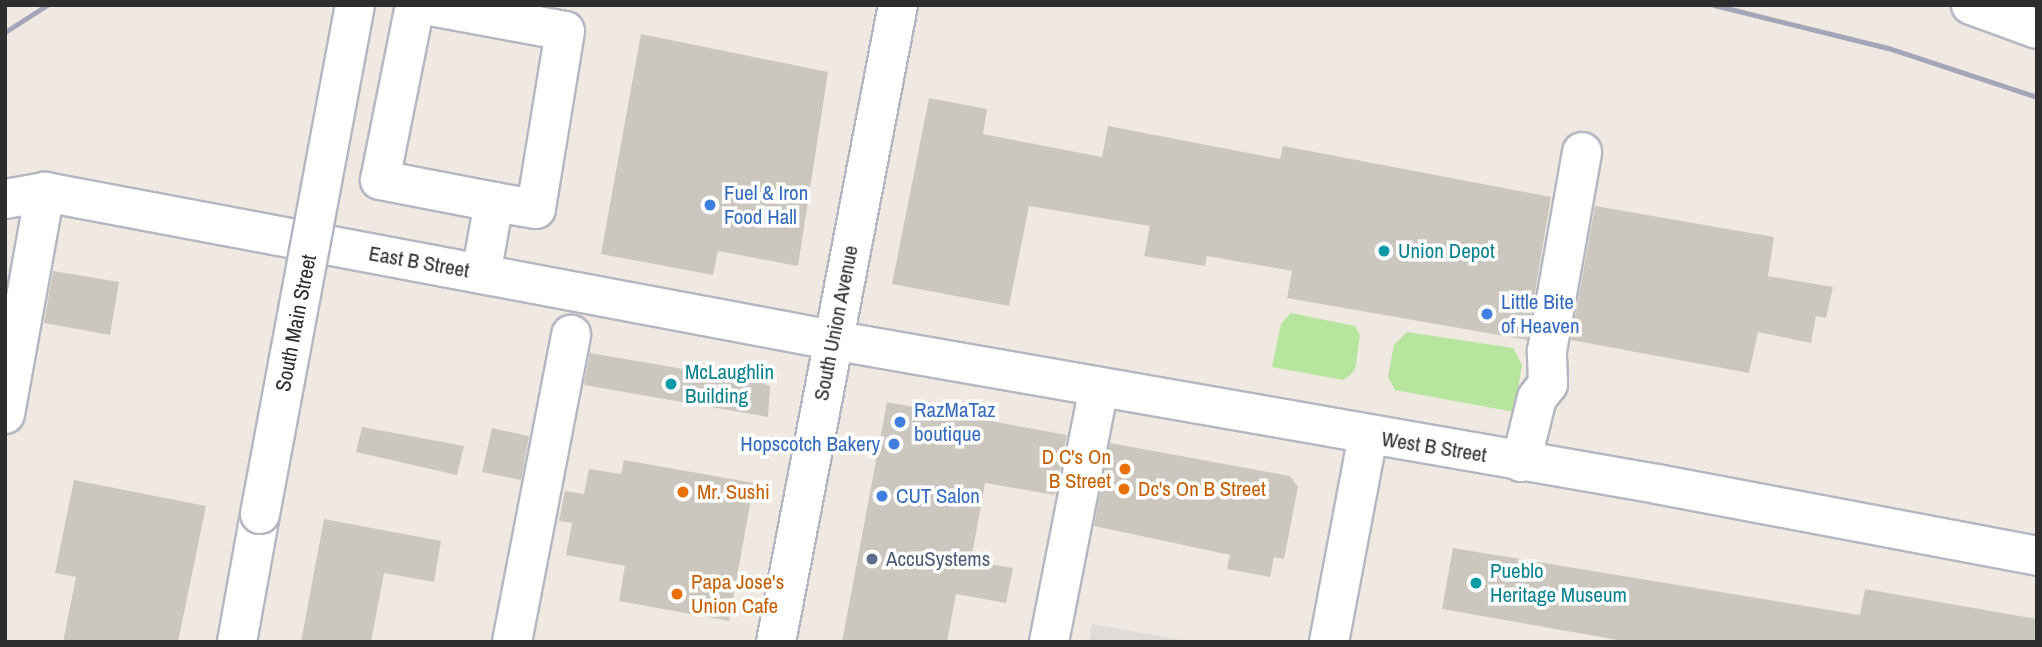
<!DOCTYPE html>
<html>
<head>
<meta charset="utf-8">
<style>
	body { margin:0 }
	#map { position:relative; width:2042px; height:647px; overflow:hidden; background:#efe9e1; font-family:"Archivo Narrow",sans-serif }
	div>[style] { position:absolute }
	.green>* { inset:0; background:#b6e59e }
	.plaza>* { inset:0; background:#dfdcd8 }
	.building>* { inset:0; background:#cbc7bf }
	.roads { filter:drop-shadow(2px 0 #b4b7c1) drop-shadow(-2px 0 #b4b7c1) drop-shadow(0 2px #b4b7c1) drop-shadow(0 -2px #b4b7c1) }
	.minor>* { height:38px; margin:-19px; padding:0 19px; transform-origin:19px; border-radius:19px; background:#fff }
	.rail>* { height:5px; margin:-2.5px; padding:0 2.5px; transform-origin:2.5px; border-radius:2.5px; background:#a3a6b8 }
	.bridges { filter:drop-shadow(2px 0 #b4b7c1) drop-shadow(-2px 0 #b4b7c1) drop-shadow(0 2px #b4b7c1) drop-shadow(0 -2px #b4b7c1) }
	.minor-bridge>* { height:38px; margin:-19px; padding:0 19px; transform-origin:19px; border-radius:19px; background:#fff }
	.dots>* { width:19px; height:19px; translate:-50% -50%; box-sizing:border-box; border:4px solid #fff; border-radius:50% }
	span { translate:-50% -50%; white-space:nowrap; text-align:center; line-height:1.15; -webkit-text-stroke:7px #fff; paint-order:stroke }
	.shop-label { font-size:21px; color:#366cbe }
	.left { translate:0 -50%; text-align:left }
	.right { translate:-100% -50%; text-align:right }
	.culture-label { font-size:21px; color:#0d838f }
	.street-label { font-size:21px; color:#2e2e2e }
	.food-label { font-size:21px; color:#c56008 }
	.service-label { font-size:21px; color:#4e5e75 }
	.frame { position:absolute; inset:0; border:7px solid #2e2e2e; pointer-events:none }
</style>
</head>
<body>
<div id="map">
	<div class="green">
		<i style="clip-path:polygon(1291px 313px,1355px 326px,1360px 335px,1355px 370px,1349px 376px,1343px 380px,1272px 367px,1281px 324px)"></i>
		<i style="clip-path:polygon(1407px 332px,1513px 348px,1522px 365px,1514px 412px,1395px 390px,1388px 377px,1394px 345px)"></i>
	</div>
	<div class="plaza">
		<i style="clip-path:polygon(1092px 624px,1193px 642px,1089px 642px)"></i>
	</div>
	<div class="building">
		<i style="clip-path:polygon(641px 34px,828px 72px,798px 266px,718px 251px,713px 275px,601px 254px)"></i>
		<i style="clip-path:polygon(929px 98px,987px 109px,983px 134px,1102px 157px,1108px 126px,1280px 159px,1283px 146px,1551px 197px,1527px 340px,1287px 298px,1292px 271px,1207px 256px,1205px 266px,1144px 256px,1150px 226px,1029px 206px,1009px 306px,892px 284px)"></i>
		<i style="clip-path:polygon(1595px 206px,1774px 237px,1768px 276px,1833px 287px,1826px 318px,1816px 316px,1811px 343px,1758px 332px,1749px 373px,1571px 340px)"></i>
		<i style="clip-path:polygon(53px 271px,119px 282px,110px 335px,44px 323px)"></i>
		<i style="clip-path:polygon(590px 353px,759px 382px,770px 386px,768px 417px,584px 385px)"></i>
		<i style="clip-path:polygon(887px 402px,1067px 435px,1055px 495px,985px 483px,971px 561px,1013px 568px,1006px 603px,956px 594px,947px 642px,842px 642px)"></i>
		<i style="clip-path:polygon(362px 427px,464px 446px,457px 475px,356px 452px)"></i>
		<i style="clip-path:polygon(492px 428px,529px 436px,521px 480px,482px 472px)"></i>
		<i style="clip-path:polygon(1110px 443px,1290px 476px,1298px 487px,1284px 559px,1274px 557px,1270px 577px,1227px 569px,1230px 555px,1094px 526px)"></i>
		<i style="clip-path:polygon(624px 460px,754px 483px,729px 621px,619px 601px,625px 566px,566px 555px,572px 523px,559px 521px,565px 491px,584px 494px,589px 469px,621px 474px)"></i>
		<i style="clip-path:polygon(74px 480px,206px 506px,178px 642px,63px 642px,76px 577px,55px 573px)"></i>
		<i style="clip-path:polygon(324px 519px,441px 541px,434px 582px,384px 573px,371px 642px,301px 642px)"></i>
		<i style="clip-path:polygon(1453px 548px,1860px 615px,1865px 589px,2037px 619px,2037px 642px,1629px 642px,1442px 609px)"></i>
	</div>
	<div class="roads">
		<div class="minor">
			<i style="left:415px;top:5px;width:178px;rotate:101.3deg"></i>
			<i style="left:380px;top:180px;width:116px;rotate:10.9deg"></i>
			<i style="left:425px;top:5px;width:142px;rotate:10.5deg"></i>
			<i style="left:565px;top:31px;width:180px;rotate:99.3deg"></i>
			<i style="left:536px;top:209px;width:43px;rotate:-170.5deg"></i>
			<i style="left:494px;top:202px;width:73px;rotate:100.2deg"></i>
			<i style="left:1971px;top:5px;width:70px;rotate:20deg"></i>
			<i style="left:5px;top:199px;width:41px;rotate:-9.9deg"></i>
			<i style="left:45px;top:192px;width:801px;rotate:10.65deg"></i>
			<i style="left:832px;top:340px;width:837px;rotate:9.9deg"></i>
			<i style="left:1657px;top:484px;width:387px;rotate:10.7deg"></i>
			<i style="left:5px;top:414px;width:226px;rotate:-79.8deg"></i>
			<i style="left:1521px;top:462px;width:66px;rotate:-76deg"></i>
			<i style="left:1537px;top:398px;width:18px;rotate:-52deg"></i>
			<i style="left:1548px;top:384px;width:33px;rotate:-92deg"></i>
			<i style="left:1547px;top:351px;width:202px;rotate:-80deg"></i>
			<i style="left:237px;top:642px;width:130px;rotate:-79.8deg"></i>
			<i style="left:512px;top:642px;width:313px;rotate:-79.1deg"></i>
			<i style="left:776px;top:642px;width:649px;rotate:-79.16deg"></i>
			<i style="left:1049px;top:642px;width:260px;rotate:-78.9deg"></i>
			<i style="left:1329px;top:642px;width:210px;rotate:-79.3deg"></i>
		</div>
	</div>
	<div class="rail">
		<i style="left:1714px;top:5px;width:179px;rotate:13.9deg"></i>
		<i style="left:1888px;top:48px;width:157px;rotate:18.2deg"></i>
		<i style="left:5px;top:32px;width:50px;rotate:-32.7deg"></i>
	</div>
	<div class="bridges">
		<div class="minor-bridge">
			<i style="left:260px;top:514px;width:518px;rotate:-79.43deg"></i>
		</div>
	</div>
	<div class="dots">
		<i style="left:710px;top:205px;background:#3f7fe0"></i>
		<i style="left:1384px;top:251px;background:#0f9aa8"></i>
		<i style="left:1487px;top:314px;background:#3f7fe0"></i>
		<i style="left:671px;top:384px;background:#0f9aa8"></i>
		<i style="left:900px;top:422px;background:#3f7fe0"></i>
		<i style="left:894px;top:444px;background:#3f7fe0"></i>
		<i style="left:1125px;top:469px;background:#e8710a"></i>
		<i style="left:1124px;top:489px;background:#e8710a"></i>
		<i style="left:683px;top:492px;background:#e8710a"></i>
		<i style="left:882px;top:496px;background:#3f7fe0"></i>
		<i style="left:872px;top:559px;background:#5c6f8a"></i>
		<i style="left:1476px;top:583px;background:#0f9aa8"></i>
		<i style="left:677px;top:594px;background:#e8710a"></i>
	</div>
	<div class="shop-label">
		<span class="left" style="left:724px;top:205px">Fuel &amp; Iron<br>Food Hall</span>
		<span class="left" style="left:1501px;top:314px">Little Bite<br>of Heaven</span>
		<span class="left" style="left:914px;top:422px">RazMaTaz<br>boutique</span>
		<span class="right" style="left:880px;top:444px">Hopscotch Bakery</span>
		<span class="left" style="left:896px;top:496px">CUT Salon</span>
	</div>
	<div class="culture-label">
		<span class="left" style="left:1398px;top:251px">Union Depot</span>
		<span class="left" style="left:685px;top:384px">McLaughlin<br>Building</span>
		<span class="left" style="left:1490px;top:583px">Pueblo<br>Heritage Museum</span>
	</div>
	<div class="street-label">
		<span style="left:419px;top:262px;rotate:10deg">East B Street</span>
		<span style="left:296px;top:323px;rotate:-79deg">South Main Street</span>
		<span style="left:836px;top:323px;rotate:-79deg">South Union Avenue</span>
		<span style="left:1434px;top:447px;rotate:9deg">West B Street</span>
	</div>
	<div class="food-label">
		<span class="right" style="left:1111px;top:469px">D C's On<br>B Street</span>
		<span class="left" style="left:1138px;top:489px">Dc's On B Street</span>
		<span class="left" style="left:697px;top:492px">Mr. Sushi</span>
		<span class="left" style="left:691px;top:594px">Papa Jose's<br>Union Cafe</span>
	</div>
	<div class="service-label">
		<span class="left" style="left:886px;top:559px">AccuSystems</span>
	</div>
	<div class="frame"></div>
</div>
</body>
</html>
